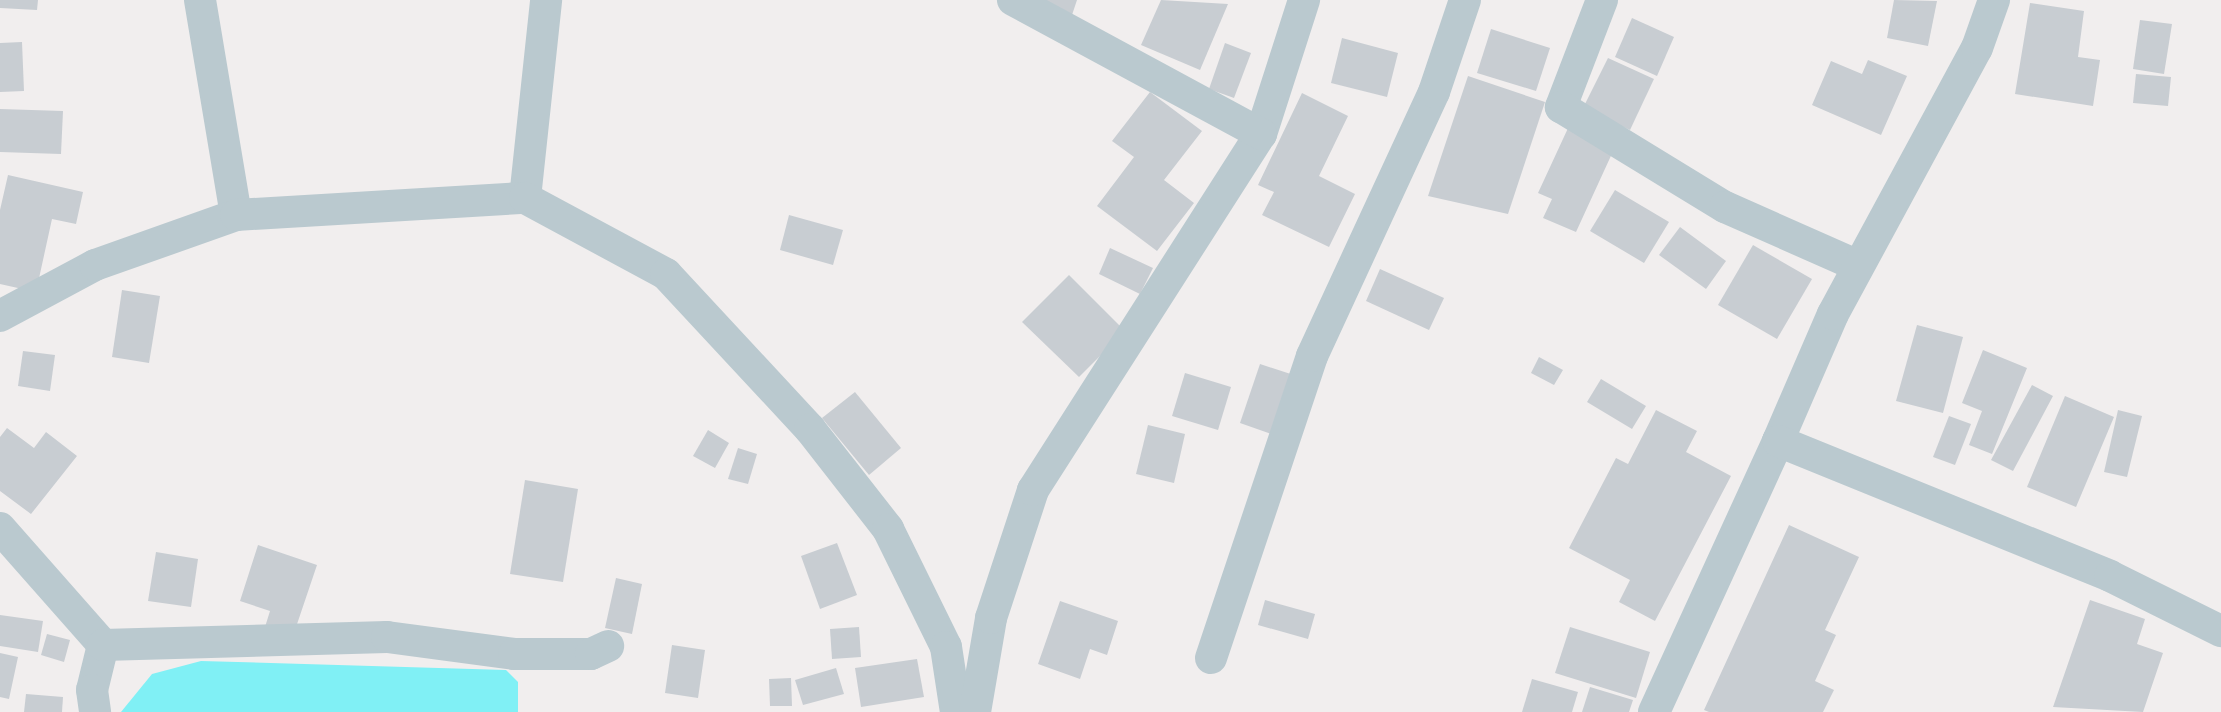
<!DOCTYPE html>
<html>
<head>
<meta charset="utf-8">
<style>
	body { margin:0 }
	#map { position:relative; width:2221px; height:712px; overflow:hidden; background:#f1eeee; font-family:Barlow,sans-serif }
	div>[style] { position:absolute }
	.water>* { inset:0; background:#80f0f5 }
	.building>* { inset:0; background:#c8cdd2 }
	.minor>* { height:32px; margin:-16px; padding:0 16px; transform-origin:16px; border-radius:16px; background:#bac9cf }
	span { translate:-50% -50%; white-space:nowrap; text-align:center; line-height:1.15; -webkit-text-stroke:7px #fff; paint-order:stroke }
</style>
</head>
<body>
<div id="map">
	<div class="water">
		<i style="clip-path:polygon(201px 661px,506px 670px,518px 682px,518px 712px,121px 712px,152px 674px)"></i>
	</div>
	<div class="building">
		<i style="clip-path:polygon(0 0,38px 0,37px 10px,0 8px)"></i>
		<i style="clip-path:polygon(1033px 0,1077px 0,1072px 15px)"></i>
		<i style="clip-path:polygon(1161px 0,1228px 4px,1200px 70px,1141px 45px)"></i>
		<i style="clip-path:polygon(1894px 0,1937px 1px,1928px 46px,1887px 38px)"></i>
		<i style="clip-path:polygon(2030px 3px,2084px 11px,2078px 57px,2100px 60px,2093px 106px,2015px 94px)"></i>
		<i style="clip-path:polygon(1632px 18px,1674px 37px,1657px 76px,1615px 57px)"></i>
		<i style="clip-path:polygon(2140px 20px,2172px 24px,2164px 74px,2133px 69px)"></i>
		<i style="clip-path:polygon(1491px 29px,1550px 48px,1536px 91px,1477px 73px)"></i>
		<i style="clip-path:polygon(1342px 38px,1398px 53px,1387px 97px,1331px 83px)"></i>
		<i style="clip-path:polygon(22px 42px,24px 91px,0 92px,0 43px)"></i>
		<i style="clip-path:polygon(1225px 43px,1251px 53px,1234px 98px,1209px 89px)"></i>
		<i style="clip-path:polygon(1608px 58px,1654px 79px,1630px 130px,1583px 108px)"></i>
		<i style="clip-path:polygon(1868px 60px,1907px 76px,1881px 135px,1812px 105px,1831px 61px,1862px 74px)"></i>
		<i style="clip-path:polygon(2136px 74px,2171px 77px,2168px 106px,2133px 103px)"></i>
		<i style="clip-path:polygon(1468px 76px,1545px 102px,1508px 214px,1428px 196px)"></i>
		<i style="clip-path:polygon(1150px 92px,1202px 131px,1164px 180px,1194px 203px,1157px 251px,1097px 206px,1134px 157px,1112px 141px)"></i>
		<i style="clip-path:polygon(1302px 93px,1348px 116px,1319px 176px,1355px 194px,1329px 247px,1262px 215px,1274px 192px,1258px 185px)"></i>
		<i style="clip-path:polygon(0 109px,63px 111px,61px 154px,0 152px)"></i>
		<i style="clip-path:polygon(1569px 126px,1615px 147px,1576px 232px,1543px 218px,1552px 199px,1538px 193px)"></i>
		<i style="clip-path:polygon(8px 175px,83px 192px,76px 224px,52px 219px,36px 292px,0 284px,0 210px)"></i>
		<i style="clip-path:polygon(1615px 190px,1669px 222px,1644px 263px,1590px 231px)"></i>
		<i style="clip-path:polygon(789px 215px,843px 230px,833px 265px,780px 250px)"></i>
		<i style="clip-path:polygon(1680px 227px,1726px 261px,1706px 289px,1659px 255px)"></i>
		<i style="clip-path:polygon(1753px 245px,1812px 279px,1777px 339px,1718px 305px)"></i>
		<i style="clip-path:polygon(1110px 248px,1153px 268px,1140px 294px,1099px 274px)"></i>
		<i style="clip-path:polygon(1380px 269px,1444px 298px,1429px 330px,1366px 301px)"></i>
		<i style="clip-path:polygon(1069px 275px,1125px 331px,1079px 377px,1022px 322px)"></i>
		<i style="clip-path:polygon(122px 290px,160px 296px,149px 363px,112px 357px)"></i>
		<i style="clip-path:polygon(1917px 325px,1963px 337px,1943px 413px,1896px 401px)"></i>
		<i style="clip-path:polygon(1983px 350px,2027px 368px,1992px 454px,1969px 445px,1982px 411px,1962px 403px)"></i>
		<i style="clip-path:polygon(23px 351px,55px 355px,50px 391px,18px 386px)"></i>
		<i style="clip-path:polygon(1539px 357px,1563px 370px,1554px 385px,1531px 373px)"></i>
		<i style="clip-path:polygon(1260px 364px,1303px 378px,1283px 438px,1240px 423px)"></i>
		<i style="clip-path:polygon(1185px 373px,1231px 387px,1218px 430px,1172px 416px)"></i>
		<i style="clip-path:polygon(1601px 379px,1646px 406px,1632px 429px,1587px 402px)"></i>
		<i style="clip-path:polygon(2032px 385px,2053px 396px,2013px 471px,1991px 460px)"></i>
		<i style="clip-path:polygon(855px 392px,901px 448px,869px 475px,822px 418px)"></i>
		<i style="clip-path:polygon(2065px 396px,2114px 417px,2076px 507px,2027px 487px)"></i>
		<i style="clip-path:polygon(1656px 410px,1697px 431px,1686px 452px,1731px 476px,1655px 621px,1619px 602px,1630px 580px,1569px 548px,1616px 458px,1628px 464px)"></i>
		<i style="clip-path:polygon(2118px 410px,2142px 416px,2127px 477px,2104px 472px)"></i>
		<i style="clip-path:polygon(1949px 416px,1971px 424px,1955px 465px,1933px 457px)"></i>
		<i style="clip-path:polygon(1148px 425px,1185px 434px,1174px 483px,1136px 474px)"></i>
		<i style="clip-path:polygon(7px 428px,34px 448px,46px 432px,77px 456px,31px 514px,0 491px,0 437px)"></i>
		<i style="clip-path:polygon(708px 430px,729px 443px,715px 468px,693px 456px)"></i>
		<i style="clip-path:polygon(738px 448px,757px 454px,748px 484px,728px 479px)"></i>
		<i style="clip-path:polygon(525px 480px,578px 489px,563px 582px,510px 574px)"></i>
		<i style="clip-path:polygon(1789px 525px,1859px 557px,1825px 630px,1836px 635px,1815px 681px,1834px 690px,1823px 712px,1709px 712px,1704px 710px)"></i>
		<i style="clip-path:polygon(837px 543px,857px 595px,820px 609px,801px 556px)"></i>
		<i style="clip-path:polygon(258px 545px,317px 565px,293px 636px,265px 627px,270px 611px,240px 601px)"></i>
		<i style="clip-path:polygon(156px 552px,198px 559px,191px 607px,148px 601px)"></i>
		<i style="clip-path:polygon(616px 578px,642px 584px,632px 634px,605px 628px)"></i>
		<i style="clip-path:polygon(1265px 600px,1315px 614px,1308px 639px,1258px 625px)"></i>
		<i style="clip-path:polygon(2090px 600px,2145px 619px,2137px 644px,2163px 653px,2143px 712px,2053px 707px)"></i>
		<i style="clip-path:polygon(1060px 601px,1118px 621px,1107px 655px,1090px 649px,1080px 679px,1038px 664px)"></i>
		<i style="clip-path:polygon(0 615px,43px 621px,38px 652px,0 646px)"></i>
		<i style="clip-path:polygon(859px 627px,861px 657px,832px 659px,830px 629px)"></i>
		<i style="clip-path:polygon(1570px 627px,1650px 652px,1636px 698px,1555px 673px)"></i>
		<i style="clip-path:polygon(47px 634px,70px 640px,64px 662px,41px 655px)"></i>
		<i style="clip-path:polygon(672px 645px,705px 650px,698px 698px,665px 693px)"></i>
		<i style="clip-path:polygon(0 653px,18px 657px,9px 699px,0 697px)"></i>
		<i style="clip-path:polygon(917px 659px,924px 697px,861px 707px,855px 668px)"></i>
		<i style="clip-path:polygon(836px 668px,844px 694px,803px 705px,795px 680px)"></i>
		<i style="clip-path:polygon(791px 678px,792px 706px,770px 706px,769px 679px)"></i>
		<i style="clip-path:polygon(1532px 679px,1578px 692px,1572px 712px,1522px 712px)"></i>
		<i style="clip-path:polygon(1590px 687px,1633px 700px,1629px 712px,1582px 712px)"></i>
		<i style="clip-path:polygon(26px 694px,63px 697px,62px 712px,24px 712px)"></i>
	</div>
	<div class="minor">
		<i style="left:200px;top:0;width:218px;rotate:80.5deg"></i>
		<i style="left:1602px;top:0;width:115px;rotate:111deg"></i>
		<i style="left:1561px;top:107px;width:192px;rotate:31.4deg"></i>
		<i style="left:1725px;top:207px;width:145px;rotate:23.9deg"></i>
		<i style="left:1261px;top:134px;width:141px;rotate:-72.2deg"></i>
		<i style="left:525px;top:198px;width:199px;rotate:-83.9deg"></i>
		<i style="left:0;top:316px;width:108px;rotate:-28.2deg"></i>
		<i style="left:95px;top:265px;width:150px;rotate:-19.5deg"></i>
		<i style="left:236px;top:215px;width:289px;rotate:-3.4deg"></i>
		<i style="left:525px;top:198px;width:160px;rotate:28.3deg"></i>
		<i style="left:666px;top:274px;width:212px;rotate:47.1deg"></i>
		<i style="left:810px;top:429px;width:127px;rotate:52deg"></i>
		<i style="left:888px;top:529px;width:131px;rotate:63.8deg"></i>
		<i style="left:946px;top:647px;width:66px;rotate:81.3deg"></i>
		<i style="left:1778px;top:441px;width:138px;rotate:-66.6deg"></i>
		<i style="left:1833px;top:314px;width:302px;rotate:-61.6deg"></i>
		<i style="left:1977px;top:48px;width:51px;rotate:-70.5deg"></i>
		<i style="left:0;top:528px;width:156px;rotate:48.6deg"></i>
		<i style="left:103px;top:645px;width:46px;rotate:103.7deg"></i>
		<i style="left:92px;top:690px;width:22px;rotate:82deg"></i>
		<i style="left:103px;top:645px;width:284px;rotate:-1.6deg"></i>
		<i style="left:387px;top:637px;width:128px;rotate:7.6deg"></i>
		<i style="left:514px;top:654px;width:77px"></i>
		<i style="left:591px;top:654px;width:19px;rotate:-25deg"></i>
		<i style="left:1211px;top:658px;width:318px;rotate:-71.5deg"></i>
		<i style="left:1312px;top:356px;width:291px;rotate:-65.2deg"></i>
		<i style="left:1434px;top:92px;width:97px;rotate:-71.4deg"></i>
		<i style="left:975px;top:712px;width:95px;rotate:-80.3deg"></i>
		<i style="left:991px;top:618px;width:135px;rotate:-71.8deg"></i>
		<i style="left:1033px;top:490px;width:423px;rotate:-57.4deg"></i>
		<i style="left:1261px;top:134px;width:282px;rotate:-151.6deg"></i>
		<i style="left:1654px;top:712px;width:298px;rotate:-65.4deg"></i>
		<i style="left:1778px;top:441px;width:358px;rotate:22.1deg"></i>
		<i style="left:2110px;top:576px;width:124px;rotate:26.4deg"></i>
	</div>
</div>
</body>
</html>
